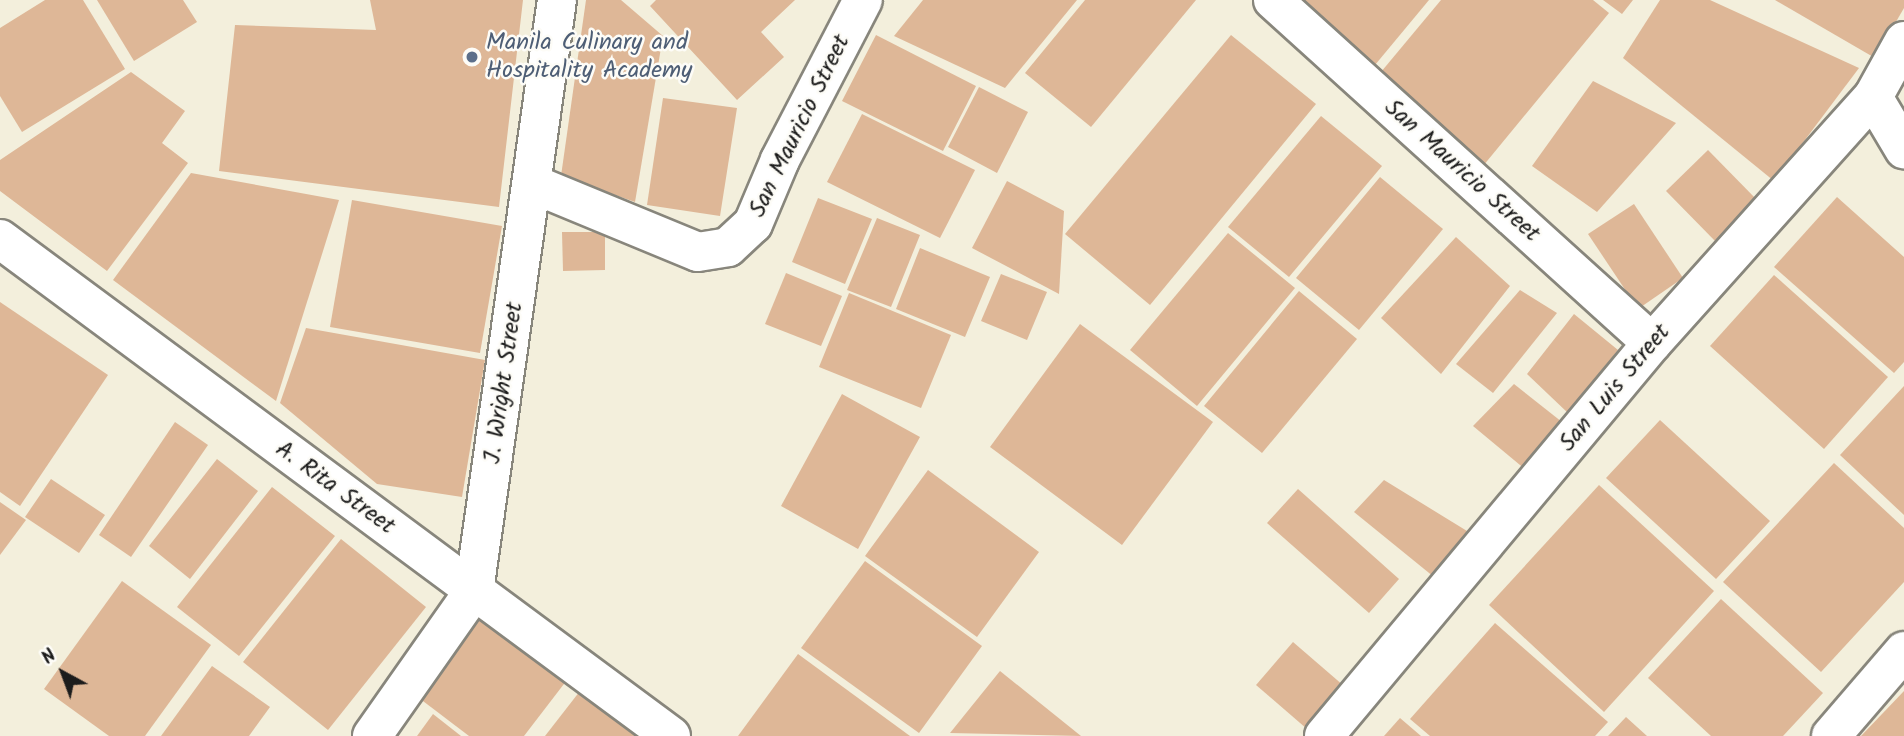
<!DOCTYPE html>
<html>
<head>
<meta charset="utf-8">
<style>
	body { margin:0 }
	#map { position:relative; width:1904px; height:736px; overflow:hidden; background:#f3efdc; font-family:Kalam,sans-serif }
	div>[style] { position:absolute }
	.building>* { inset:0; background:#deb797 }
	.roads { filter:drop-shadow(2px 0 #88867c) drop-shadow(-2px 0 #88867c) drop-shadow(0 2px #88867c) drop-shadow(0 -2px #88867c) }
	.minor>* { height:38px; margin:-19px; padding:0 19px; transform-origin:19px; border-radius:19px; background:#fff }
	.dots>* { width:19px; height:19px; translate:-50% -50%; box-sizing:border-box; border:4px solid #fdfcf7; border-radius:50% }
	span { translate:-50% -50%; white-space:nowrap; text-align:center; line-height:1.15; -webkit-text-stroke:5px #fdfcf7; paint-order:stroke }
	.service-label { font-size:24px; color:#4e5e75 }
	.left { translate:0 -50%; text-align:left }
	.street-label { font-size:24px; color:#1c1c1c }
	.north { position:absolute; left:28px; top:638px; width:70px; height:70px; -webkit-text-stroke:5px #fdfcf7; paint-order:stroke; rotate:319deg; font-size:19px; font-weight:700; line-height:28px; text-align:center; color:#1c1c1c }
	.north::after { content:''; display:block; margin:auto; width:24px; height:32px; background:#1c1c1c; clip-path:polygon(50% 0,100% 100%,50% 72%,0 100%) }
</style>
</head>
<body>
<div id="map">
	<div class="building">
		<i style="clip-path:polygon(45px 0,83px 0,125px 69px,22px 132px,0 96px,0 28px)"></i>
		<i style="clip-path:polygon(97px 0,183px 0,197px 22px,134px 61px)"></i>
		<i style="clip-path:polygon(370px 0,523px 0,499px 207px,219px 171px,235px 25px,376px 30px)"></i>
		<i style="clip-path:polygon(586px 0,621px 0,663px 36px,635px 202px,561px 176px)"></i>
		<i style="clip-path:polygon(656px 0,795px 0,761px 32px,784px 57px,737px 100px,650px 6px)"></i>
		<i style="clip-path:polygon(923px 0,1077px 0,1005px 88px,894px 36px)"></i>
		<i style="clip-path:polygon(1085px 0,1196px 0,1091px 127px,1025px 73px)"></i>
		<i style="clip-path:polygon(1300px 0,1429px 0,1370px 71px)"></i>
		<i style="clip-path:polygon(1441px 0,1593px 0,1609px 13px,1483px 166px,1376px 78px)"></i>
		<i style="clip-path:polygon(1603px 0,1633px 0,1622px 14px)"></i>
		<i style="clip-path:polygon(1660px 0,1710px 0,1859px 68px,1774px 181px,1623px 58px)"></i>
		<i style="clip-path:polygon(1775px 0,1904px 0,1904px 8px,1875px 58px)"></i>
		<i style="clip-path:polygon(876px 35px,976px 86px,943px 151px,842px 101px)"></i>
		<i style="clip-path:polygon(1231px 35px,1316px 104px,1150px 305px,1065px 234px)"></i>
		<i style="clip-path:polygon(131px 72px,185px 111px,162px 143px,188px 163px,107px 271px,0 191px,0 160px)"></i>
		<i style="clip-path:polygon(1593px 81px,1676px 123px,1597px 212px,1532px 166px)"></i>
		<i style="clip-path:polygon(979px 87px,1028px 112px,997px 173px,948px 147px)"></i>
		<i style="clip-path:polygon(663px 98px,737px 108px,720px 216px,647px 205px)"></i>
		<i style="clip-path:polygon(862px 114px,975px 170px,940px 238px,827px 182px)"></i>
		<i style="clip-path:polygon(1321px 116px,1382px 166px,1289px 277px,1228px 227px)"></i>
		<i style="clip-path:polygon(1708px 150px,1759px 202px,1717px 243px,1666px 191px)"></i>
		<i style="clip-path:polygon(191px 173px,339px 200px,276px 401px,113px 280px)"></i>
		<i style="clip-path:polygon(1380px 177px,1443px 229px,1359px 330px,1296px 278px)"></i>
		<i style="clip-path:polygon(1007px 181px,1064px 211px,1059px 294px,972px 248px)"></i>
		<i style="clip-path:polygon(1837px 197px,1904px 257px,1904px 362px,1894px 373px,1774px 267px)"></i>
		<i style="clip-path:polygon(818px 198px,872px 219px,845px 284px,792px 262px)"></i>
		<i style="clip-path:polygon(352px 200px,502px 226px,480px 353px,330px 327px)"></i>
		<i style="clip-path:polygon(1634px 204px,1683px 278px,1638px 309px,1588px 234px)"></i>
		<i style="clip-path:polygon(877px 218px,920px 235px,891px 307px,847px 290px)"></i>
		<i style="clip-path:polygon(562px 232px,605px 232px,605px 270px,563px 271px)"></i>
		<i style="clip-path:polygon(1228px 233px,1295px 288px,1197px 406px,1130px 350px)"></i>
		<i style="clip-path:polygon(1456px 237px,1510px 286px,1441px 374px,1381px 318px)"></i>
		<i style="clip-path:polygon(920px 248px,990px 277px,965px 337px,896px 309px)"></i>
		<i style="clip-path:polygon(786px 273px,842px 296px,821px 346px,765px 324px)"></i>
		<i style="clip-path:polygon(1001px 274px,1047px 292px,1027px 340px,981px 321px)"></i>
		<i style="clip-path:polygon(1774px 275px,1888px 377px,1824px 449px,1710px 346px)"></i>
		<i style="clip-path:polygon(1520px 290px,1557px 313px,1493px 393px,1456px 364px)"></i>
		<i style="clip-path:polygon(1299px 291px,1357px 339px,1262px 453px,1204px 406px)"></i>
		<i style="clip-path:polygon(849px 293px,951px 335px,921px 408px,819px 367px)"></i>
		<i style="clip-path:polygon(0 302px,108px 375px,20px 506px,0 492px)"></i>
		<i style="clip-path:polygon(1574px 314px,1618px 350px,1569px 414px,1527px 374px)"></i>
		<i style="clip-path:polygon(1080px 324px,1213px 422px,1122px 545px,990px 447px)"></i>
		<i style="clip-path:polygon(306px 328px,485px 360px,462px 497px,377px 484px,280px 403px)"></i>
		<i style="clip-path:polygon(1514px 384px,1562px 422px,1526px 470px,1473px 426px)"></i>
		<i style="clip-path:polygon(1904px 386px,1904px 515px,1840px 455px)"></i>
		<i style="clip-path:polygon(842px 394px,920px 437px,858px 549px,781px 506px)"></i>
		<i style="clip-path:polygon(1660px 420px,1770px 521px,1716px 579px,1606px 478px)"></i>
		<i style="clip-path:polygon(175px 422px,208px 445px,131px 557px,99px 535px)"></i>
		<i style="clip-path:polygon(217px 459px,258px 491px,190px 579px,149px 546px)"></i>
		<i style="clip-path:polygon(1834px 463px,1904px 528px,1904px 582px,1821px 672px,1723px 582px)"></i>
		<i style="clip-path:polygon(928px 470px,1039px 552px,977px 637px,865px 556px)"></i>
		<i style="clip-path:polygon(51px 479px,105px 515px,79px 553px,25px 517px)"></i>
		<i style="clip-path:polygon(1384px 480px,1467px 531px,1434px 577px,1354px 512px)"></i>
		<i style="clip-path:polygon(1599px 485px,1714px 591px,1604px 712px,1489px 605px)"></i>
		<i style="clip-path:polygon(272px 487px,335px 536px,239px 656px,177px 607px)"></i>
		<i style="clip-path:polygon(1298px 489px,1399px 579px,1369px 613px,1267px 523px)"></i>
		<i style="clip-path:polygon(0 502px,26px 520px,0 555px)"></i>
		<i style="clip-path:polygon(341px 539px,426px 607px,328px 730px,243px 662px)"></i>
		<i style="clip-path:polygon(865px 561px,982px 646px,919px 733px,801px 648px)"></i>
		<i style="clip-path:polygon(122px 581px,211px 645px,145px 736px,109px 736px,44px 689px)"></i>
		<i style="clip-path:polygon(1721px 599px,1823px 693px,1783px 736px,1711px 736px,1648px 678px)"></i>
		<i style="clip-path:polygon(481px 615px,567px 680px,524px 736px,469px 736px,419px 698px)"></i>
		<i style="clip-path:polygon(1495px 623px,1608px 722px,1595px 736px,1430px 736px,1410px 719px)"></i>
		<i style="clip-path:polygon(1293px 642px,1344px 686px,1307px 729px,1256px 685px)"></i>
		<i style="clip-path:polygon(798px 654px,910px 736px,738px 736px)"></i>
		<i style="clip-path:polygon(212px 666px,270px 707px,249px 736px,161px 736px)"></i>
		<i style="clip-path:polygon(1000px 671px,1081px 736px,950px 733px)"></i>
		<i style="clip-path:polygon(580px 691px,639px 736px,545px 736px)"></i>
		<i style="clip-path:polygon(1904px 691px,1904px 736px,1861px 736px)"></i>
		<i style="clip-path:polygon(433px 714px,461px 736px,417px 736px)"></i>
		<i style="clip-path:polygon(1626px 717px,1647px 736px,1608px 736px)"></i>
		<i style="clip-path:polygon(1400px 718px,1421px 736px,1384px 736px)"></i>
	</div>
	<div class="roads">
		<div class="minor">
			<i style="left:1273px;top:0;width:511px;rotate:42.15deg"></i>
			<i style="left:1873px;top:97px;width:61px;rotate:59.2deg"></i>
			<i style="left:533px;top:184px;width:178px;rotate:22.4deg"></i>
			<i style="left:698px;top:252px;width:30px;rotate:-9deg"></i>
			<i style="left:728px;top:247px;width:34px;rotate:-43deg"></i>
			<i style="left:753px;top:224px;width:69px;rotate:-67.1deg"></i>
			<i style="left:780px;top:160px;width:180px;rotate:-62.6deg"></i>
			<i style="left:0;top:239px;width:835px;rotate:36.53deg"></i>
			<i style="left:372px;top:736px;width:177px;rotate:-54.9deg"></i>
			<i style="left:474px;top:591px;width:597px;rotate:-82.01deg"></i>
			<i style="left:1324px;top:736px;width:512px;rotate:-50.15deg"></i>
			<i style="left:1652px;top:343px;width:331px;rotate:-48.1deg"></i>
			<i style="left:1873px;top:97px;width:64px;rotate:-61deg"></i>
			<i style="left:1831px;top:736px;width:112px;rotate:-49.3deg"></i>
		</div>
	</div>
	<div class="dots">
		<i style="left:472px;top:57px;background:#5c6f8a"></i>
	</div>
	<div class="service-label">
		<span class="left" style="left:486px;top:57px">Manila Culinary and<br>Hospitality Academy</span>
	</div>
	<div class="street-label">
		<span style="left:800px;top:126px;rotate:-64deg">San Mauricio Street</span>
		<span style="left:1462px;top:171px;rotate:42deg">San Mauricio Street</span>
		<span style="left:504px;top:383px;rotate:-82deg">J. Wright Street</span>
		<span style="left:1615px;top:388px;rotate:-50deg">San Luis Street</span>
		<span style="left:335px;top:488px;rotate:36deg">A. Rita Street</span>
	</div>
	<div class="north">N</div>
</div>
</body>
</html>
